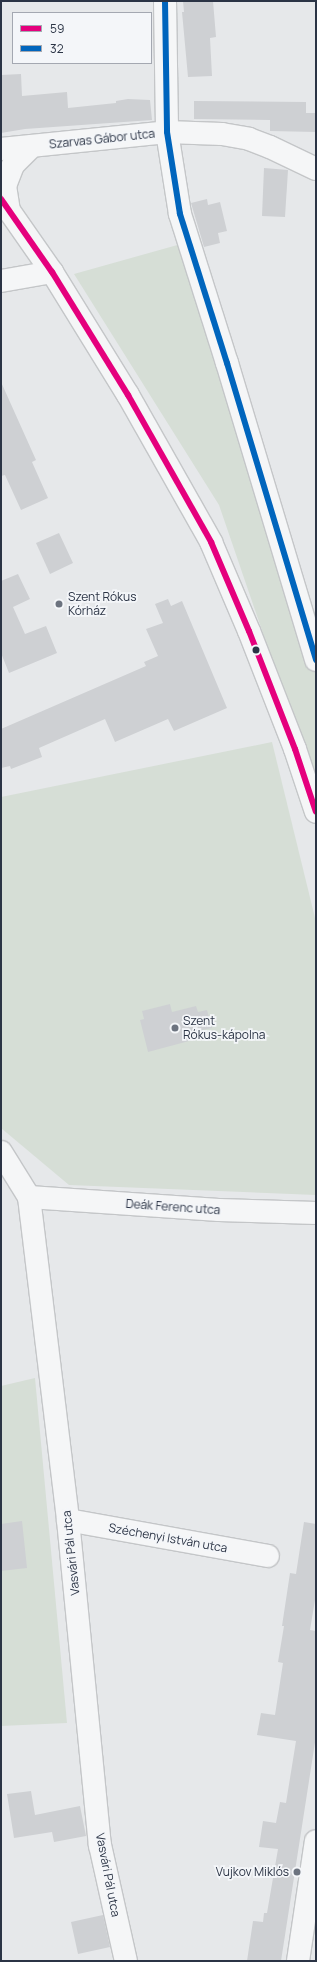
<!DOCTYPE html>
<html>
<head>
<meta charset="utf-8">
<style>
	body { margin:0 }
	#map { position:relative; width:317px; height:1962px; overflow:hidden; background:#e6e8ea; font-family:Manrope,sans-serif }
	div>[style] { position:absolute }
	.green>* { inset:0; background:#d6ded6 }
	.building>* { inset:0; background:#ced0d3 }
	.roads { filter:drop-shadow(1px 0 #c4c6c8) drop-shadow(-1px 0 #c4c6c8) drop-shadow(0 1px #c4c6c8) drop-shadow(0 -1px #c4c6c8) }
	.minor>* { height:22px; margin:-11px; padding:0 11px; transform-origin:11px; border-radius:11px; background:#f5f6f7 }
	.bus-1>* { height:6px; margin:-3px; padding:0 3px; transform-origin:3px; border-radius:3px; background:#e5007d }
	.bus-2>* { height:6px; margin:-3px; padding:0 3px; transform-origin:3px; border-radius:3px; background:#0065bd }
	.dots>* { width:11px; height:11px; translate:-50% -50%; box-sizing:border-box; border:2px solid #f4f6f9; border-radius:50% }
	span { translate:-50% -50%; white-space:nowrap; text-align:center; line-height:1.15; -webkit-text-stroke:3.5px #f4f6f9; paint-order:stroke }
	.street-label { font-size:12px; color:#2b3445 }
	.poi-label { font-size:12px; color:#2b3445 }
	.left { translate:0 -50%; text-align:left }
	.right { translate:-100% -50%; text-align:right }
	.frame { position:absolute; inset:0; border:2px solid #2b3445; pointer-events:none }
	.legend { position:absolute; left:12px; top:12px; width:140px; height:52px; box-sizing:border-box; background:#f4f6f9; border:1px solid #a4a8b1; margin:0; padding:5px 7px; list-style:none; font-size:12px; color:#2b3445 }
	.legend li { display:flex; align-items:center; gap:8px; height:20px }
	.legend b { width:20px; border:1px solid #a4a8b1 }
</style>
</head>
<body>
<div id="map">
	<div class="green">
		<i style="clip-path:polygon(181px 244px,316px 667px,316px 788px,219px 505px,74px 274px)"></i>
		<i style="clip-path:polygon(272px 742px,316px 922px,316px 1195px,69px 1185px,1px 1128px,1px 797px)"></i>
		<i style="clip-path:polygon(35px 1378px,67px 1723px,1px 1726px,1px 1386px)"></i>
	</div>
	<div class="building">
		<i style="clip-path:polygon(183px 1px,213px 1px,216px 37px,210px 38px,212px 76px,188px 77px,182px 12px,184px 12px)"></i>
		<i style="clip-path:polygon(21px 74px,22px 96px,67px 92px,68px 108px,116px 103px,116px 101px,128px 99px,150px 100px,152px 120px,25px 129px,1px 133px,1px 75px)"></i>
		<i style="clip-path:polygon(194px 101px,306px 102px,306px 113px,316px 113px,316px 132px,270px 131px,270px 120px,194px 119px)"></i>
		<i style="clip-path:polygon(264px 168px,288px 170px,285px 217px,262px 216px)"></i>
		<i style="clip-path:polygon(207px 199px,208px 205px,220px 202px,227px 231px,218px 233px,220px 243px,204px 247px,191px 203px)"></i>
		<i style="clip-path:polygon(1px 382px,36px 460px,32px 462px,48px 498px,21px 510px,5px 475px,1px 476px)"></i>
		<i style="clip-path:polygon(59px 533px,73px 563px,50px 574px,36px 543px)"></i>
		<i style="clip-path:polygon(18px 574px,30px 599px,13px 607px,25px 634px,46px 626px,57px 653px,9px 673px,1px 653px,1px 581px)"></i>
		<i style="clip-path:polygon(168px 599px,171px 606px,182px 601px,227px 708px,174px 731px,168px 719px,115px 742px,105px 719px,39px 748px,42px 757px,11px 769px,10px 766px,1px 768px,1px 729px,146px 666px,144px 662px,158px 656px,146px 629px,163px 623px,155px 604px)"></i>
		<i style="clip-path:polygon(170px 1004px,172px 1012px,196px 1006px,198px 1012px,207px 1010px,212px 1028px,202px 1030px,204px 1037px,148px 1052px,140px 1020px,144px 1019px,142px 1011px)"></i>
		<i style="clip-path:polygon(22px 1521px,27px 1568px,1px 1571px,1px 1524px)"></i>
		<i style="clip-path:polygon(304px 1522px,316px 1524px,316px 1594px,310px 1630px,316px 1631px,316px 1736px,281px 1961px,247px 1961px,253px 1921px,263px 1922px,264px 1913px,267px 1913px,278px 1849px,259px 1847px,263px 1821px,276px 1823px,280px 1802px,286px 1803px,296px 1741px,257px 1735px,261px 1713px,275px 1715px,283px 1663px,278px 1662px,284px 1626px,282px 1626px,290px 1573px,296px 1574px)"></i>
		<i style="clip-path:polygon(31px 1791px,35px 1815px,80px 1806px,86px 1836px,54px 1842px,52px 1832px,14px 1838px,7px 1794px)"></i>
		<i style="clip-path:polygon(103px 1915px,110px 1947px,78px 1954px,71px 1922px)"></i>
	</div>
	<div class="roads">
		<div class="minor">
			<i style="left:165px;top:1px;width:131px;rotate:89.1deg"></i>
			<i style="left:167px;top:132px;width:83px;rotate:81deg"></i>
			<i style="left:180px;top:214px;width:156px;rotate:72.5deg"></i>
			<i style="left:227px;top:363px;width:310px;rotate:73.3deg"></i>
			<i style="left:1px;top:149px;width:167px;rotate:-5.8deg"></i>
			<i style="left:167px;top:132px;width:55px;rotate:2.1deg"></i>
			<i style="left:222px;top:134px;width:27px;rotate:10deg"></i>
			<i style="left:249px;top:139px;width:22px;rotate:21deg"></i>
			<i style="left:270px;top:147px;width:51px;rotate:25.6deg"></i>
			<i style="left:1px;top:199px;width:89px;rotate:55.1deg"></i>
			<i style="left:52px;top:272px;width:145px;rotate:58.3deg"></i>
			<i style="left:128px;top:395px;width:169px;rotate:60.5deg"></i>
			<i style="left:211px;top:542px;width:97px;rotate:66.9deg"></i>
			<i style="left:249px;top:631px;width:127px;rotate:68.7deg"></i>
			<i style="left:295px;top:749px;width:66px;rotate:71.6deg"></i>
			<i style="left:9px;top:211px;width:25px;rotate:-99deg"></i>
			<i style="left:5px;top:186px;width:22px;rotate:-69deg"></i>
			<i style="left:13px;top:165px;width:27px;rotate:-45deg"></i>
			<i style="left:1px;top:281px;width:52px;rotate:-10deg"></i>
			<i style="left:1px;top:1152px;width:53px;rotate:58.1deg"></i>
			<i style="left:29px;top:1197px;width:325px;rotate:83.1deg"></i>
			<i style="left:68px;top:1520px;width:327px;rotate:84.4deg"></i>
			<i style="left:100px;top:1845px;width:119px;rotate:77.4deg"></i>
			<i style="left:29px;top:1197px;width:190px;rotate:3.9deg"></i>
			<i style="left:219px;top:1210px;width:97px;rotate:1.8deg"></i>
			<i style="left:68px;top:1520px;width:203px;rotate:10.2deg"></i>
			<i style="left:298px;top:1961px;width:121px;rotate:-81.5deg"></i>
		</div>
	</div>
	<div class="bus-1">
		<i style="left:1px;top:199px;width:89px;rotate:55.1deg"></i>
		<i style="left:52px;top:272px;width:145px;rotate:58.3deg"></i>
		<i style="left:128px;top:395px;width:169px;rotate:60.5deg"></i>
		<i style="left:211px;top:542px;width:97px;rotate:66.9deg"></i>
		<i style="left:249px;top:631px;width:127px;rotate:68.7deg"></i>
		<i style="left:295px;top:749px;width:66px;rotate:71.6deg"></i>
	</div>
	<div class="bus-2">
		<i style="left:165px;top:1px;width:131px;rotate:89.1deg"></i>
		<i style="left:167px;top:132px;width:83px;rotate:81deg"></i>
		<i style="left:180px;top:214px;width:156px;rotate:72.5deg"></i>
		<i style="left:227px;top:363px;width:310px;rotate:73.3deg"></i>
	</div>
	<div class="dots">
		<i style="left:59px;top:604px;background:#6c737f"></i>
		<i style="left:256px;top:650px;background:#2b3445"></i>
		<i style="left:175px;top:1028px;background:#6c737f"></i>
		<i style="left:297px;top:1872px;background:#6c737f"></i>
	</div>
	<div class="street-label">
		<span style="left:102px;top:139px;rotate:-6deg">Szarvas Gábor utca</span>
		<span style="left:173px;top:1207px;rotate:4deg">Deák Ferenc utca</span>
		<span style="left:168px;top:1538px;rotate:10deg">Széchenyi István utca</span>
		<span style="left:71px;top:1553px;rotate:-96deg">Vasvári Pál utca</span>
		<span style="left:108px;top:1875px;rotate:79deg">Vasvári Pál utca</span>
	</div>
	<div class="poi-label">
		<span class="left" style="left:68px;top:604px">Szent Rókus<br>Kórház</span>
		<span class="left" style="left:183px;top:1028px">Szent<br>Rókus-kápolna</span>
		<span class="right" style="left:289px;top:1872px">Vujkov Miklós</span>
	</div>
	<div class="frame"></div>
	<ul class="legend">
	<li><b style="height:5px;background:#e5007d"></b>59</li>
	<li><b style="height:5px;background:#0065bd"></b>32</li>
	</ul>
</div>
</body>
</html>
